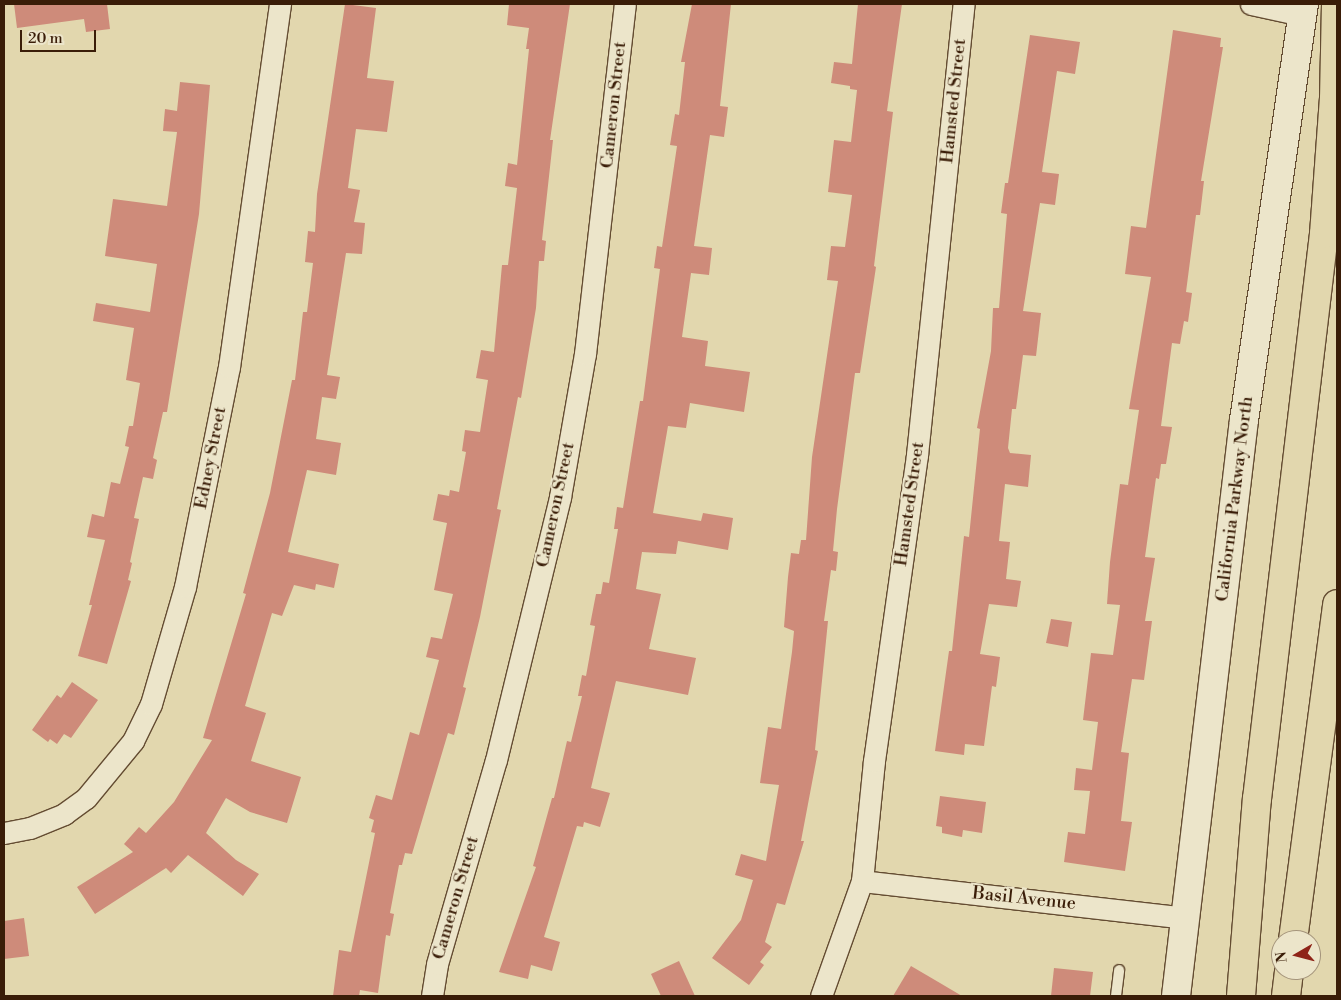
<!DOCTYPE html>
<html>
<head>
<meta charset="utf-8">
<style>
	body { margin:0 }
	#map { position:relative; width:1341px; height:1000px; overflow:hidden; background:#e2d7ae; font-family:"Libre Bodoni",serif }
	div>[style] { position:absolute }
	.building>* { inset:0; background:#ce8b7a }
	.roads { filter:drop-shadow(1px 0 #644c32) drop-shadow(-1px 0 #644c32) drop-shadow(0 1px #644c32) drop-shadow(0 -1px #644c32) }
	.service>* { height:10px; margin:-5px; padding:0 5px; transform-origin:5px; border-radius:5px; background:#ece5ca }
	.minor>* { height:21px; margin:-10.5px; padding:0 10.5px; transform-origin:10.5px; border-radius:10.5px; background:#ece5ca }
	.secondary>* { height:28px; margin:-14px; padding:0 14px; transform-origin:14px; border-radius:14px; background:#ece5ca }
	.motorway>* { height:28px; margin:-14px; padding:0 14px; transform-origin:14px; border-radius:14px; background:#e2d7ae }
	span { translate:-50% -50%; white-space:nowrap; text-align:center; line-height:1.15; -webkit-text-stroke:4px #ece5ca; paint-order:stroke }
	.street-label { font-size:18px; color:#3a1d08 }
	.frame { position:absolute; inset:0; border:5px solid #3a1d08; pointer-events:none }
	.north { position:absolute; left:1271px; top:930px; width:50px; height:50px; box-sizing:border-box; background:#ece5ca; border:1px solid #a5957c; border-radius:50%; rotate:262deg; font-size:14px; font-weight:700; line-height:20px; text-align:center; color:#3a1d08 }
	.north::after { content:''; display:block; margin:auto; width:18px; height:22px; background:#8f2418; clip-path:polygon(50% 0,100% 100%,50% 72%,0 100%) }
	.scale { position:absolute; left:20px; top:30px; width:76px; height:22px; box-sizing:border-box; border:2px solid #3a1d08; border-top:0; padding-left:6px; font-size:15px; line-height:18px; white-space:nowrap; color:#3a1d08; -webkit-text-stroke:4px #ece5ca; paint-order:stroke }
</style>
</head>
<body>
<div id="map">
	<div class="building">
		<i style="clip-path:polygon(14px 4px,107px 4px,110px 29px,86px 32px,84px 19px,17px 28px)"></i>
		<i style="clip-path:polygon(345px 4px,376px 8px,367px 78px,394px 81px,387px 132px,356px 129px,348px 188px,360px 190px,354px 222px,365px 223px,362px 254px,346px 253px,327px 375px,340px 377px,336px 399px,322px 397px,316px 439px,341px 443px,336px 475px,307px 470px,288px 552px,339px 564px,334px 588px,316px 584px,315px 590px,294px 585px,282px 616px,272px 613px,245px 706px,266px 713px,251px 761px,301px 777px,287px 823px,250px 812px,226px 798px,206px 833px,236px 860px,259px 874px,243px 896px,188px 855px,171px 873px,166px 868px,95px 914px,77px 887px,133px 852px,124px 844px,139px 827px,146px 833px,174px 802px,212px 740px,203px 738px,246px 594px,243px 593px,270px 493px,292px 380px,295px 380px,303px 312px,307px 312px,313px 263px,305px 262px,308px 231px,315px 232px,317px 194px)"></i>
		<i style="clip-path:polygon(509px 4px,570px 4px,550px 140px,553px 140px,542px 240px,546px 241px,544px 261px,539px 261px,536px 308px,521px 398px,518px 397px,497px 509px,501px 510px,480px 617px,463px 687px,466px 688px,454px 735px,448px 733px,412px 854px,405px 853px,402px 865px,399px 865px,390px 913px,394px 914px,390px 936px,386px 935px,378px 993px,360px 990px,359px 996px,333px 996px,339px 950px,351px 952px,375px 833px,371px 832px,374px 820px,369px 818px,376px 795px,392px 800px,410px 732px,419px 735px,439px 660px,426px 657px,431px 637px,442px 639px,453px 594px,434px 590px,447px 523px,433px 520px,438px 494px,449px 496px,450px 490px,459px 492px,466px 452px,462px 451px,465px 430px,480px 432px,488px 380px,476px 378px,481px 350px,494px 352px,502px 265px,508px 265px,517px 188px,505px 186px,508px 163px,517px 165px,529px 49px,526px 49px,529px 28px,507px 25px)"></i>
		<i style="clip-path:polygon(692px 4px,731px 4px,720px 106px,728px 107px,724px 137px,710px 135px,694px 246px,712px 248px,709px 275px,691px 273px,682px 337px,708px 341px,705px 366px,750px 372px,744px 412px,690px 403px,686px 428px,668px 426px,653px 513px,701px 521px,703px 513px,733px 518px,728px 550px,678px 541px,676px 554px,642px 552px,636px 589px,661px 594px,649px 649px,696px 658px,688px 695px,616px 681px,591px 788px,610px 793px,600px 827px,584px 822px,583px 827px,577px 826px,544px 937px,560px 942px,552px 971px,531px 965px,528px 979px,499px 972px,536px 867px,533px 866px,552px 798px,554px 798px,567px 741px,571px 742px,582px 696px,578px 696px,582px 675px,586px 676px,595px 626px,590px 625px,596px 594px,601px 594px,603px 582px,609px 583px,618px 529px,614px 529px,617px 507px,623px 508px,640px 401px,643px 401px,660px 269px,654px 268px,657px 246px,662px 247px,677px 146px,670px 145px,675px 114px,679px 115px,685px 62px,681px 62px)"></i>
		<i style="clip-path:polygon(858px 4px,902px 4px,887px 111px,893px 112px,874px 266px,876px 267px,860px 373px,855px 373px,837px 509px,833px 551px,838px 552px,836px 571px,831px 570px,824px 621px,828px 621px,815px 750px,818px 751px,801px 841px,804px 841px,785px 905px,777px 903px,765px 942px,772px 947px,760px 962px,764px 965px,749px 985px,712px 958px,741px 920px,753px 880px,735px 875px,741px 854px,766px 861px,779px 785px,760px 783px,768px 727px,781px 729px,792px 652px,794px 631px,784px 627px,788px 577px,791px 553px,799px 554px,801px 540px,806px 540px,812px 457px,838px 281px,827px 280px,831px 246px,845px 247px,852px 195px,828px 192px,834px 140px,851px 142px,857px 90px,850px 89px,850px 86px,831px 83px,834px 62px,852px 64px)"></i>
		<i style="clip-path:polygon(1173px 30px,1221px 38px,1220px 47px,1223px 47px,1201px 181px,1204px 181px,1200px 215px,1196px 215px,1186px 292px,1192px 293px,1188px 322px,1184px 321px,1180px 344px,1172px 343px,1161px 426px,1172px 427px,1166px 464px,1161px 464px,1159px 479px,1156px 478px,1145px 557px,1155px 558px,1145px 621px,1152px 621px,1144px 680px,1132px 679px,1121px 752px,1129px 753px,1121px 821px,1132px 822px,1125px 871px,1064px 862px,1068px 832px,1085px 834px,1090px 791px,1074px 790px,1076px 768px,1092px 770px,1098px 722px,1083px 720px,1091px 653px,1113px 655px,1120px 605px,1107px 604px,1110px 562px,1120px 484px,1128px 485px,1139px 410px,1129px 409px,1151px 277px,1125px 274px,1131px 226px,1146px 228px)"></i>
		<i style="clip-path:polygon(1030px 35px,1080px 42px,1075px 74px,1057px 71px,1042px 172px,1059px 174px,1055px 205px,1040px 203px,1023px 311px,1041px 313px,1036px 356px,1023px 355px,1016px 409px,1012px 409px,1008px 448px,1010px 453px,1031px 455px,1028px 487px,1005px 484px,999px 541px,1010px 542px,1006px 579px,1021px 581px,1017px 607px,989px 604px,980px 654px,1000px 657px,996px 687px,992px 686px,984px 746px,965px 744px,964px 755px,935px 751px,949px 651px,952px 651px,964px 536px,969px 537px,980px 429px,977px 428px,991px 351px,993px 308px,999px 308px,1007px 214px,1001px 213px,1005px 183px,1008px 183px)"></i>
		<i style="clip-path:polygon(180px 82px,210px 85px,199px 214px,167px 412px,163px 412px,153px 458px,157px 460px,153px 479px,143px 477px,134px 518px,139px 519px,130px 562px,132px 563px,128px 580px,131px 581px,107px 664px,78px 656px,92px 605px,89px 605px,105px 540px,87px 537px,92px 514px,104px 517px,111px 482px,120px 484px,129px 447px,125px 446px,129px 426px,133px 426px,140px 383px,126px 380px,134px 328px,93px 321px,96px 303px,150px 312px,157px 264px,105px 256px,113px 199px,167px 206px,177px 132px,163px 131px,165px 109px,177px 111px)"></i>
		<i style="clip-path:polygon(1051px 619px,1072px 622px,1068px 647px,1046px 643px)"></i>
		<i style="clip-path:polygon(72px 682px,98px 700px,71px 738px,64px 734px,57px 744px,50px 739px,48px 742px,32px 730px,57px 695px,61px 698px)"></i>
		<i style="clip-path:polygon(940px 796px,986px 802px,982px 833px,963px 830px,962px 837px,942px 833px,942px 827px,936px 826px)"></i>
		<i style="clip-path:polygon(24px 918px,29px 956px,4px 959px,4px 921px)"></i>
		<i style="clip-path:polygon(679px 961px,695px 996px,661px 996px,651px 974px)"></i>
		<i style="clip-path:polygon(911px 966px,940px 983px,962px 996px,893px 996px)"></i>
		<i style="clip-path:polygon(1054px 968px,1093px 972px,1090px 996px,1051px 996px)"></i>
	</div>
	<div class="roads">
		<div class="service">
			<i style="left:1116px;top:996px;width:26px;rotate:-83deg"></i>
		</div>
		<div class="minor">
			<i style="left:1251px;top:4px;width:52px;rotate:12.2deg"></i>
			<i style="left:4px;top:833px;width:26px;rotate:-11deg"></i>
			<i style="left:30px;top:828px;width:37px;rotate:-22deg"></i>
			<i style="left:64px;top:814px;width:27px;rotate:-36deg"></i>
			<i style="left:86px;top:798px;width:74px;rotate:-50.5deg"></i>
			<i style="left:133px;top:741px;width:41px;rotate:-64.1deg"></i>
			<i style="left:151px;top:704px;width:122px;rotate:-73.8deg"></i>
			<i style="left:185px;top:587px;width:224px;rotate:-78.7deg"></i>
			<i style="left:229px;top:367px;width:367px;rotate:-82deg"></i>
			<i style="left:862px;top:881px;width:325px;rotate:6.5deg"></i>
			<i style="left:432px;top:996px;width:32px;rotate:-81deg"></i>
			<i style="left:437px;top:964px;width:212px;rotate:-73.9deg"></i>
			<i style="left:496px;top:760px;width:271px;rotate:-76.3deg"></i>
			<i style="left:560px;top:497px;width:145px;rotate:-80.1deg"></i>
			<i style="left:585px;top:354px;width:352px;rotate:-83.5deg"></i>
			<i style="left:821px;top:996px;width:122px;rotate:-70.4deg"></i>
			<i style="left:862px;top:881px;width:121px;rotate:-84.3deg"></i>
			<i style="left:874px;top:761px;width:309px;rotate:-82deg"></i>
			<i style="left:917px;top:455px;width:453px;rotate:-84.1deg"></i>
		</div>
		<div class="secondary">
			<i style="left:1176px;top:996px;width:580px;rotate:-83.27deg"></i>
			<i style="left:1244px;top:420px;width:420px;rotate:-81.8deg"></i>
		</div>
		<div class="motorway">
			<i style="left:1293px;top:940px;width:339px;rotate:-82.5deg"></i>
			<i style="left:1241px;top:996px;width:198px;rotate:-85.4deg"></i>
			<i style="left:1257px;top:799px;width:569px;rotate:-83.24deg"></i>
			<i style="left:1324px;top:234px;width:135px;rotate:-85.8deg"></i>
			<i style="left:1334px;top:99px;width:95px;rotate:-88.8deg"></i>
			<i style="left:1286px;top:996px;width:26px;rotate:-83deg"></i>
		</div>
	</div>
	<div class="street-label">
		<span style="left:954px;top:101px;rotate:-84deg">Hamsted Street</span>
		<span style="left:614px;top:105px;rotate:-84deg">Cameron Street</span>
		<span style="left:211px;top:458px;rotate:-79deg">Edney Street</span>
		<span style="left:1235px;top:499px;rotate:-83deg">California Parkway North</span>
		<span style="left:910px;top:504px;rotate:-82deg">Hamsted Street</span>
		<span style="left:556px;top:505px;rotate:-78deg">Cameron Street</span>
		<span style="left:456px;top:898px;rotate:-74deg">Cameron Street</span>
		<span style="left:1024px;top:899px;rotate:6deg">Basil Avenue</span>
	</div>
	<div class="frame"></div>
	<div class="north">N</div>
	<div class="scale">20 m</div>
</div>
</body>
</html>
